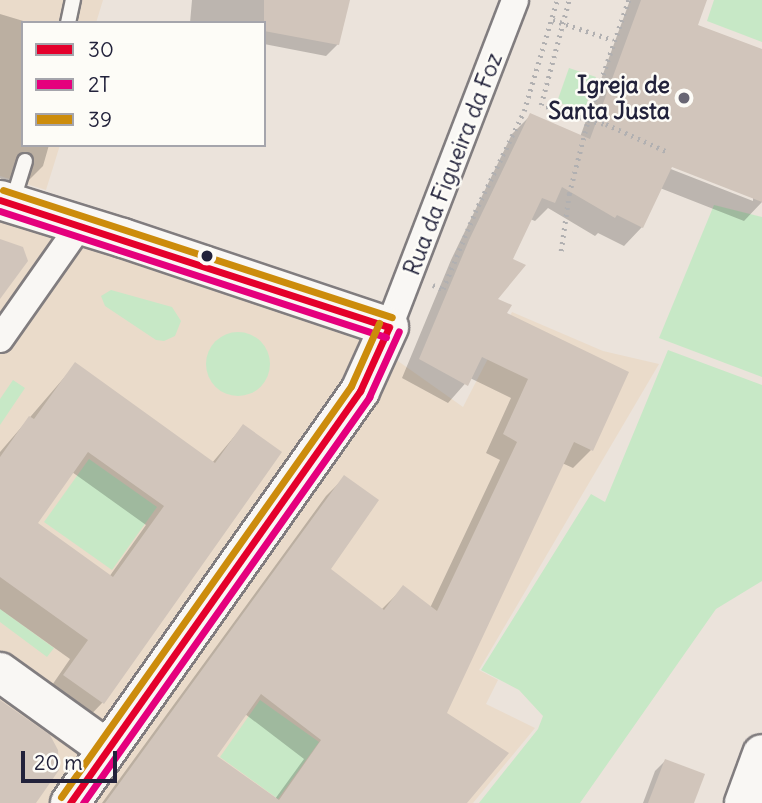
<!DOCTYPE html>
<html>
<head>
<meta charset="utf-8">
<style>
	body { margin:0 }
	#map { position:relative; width:762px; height:803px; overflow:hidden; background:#ebe3db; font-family:Delius,sans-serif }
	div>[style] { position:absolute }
	.built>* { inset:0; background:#eadbca }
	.green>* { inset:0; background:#c7e8c6 }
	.round { border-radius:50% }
	.shadow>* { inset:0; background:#0003 }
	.building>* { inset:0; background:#d1c5bb }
	.path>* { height:4.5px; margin-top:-2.25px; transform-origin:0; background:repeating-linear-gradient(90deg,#b1b0b1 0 2px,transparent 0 7px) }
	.roads { filter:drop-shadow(2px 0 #817d7f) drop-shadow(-2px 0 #817d7f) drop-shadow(0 2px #817d7f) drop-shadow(0 -2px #817d7f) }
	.lane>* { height:14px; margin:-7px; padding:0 7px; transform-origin:7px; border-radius:7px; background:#f9f7f4 }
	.street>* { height:26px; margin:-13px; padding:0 13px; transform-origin:13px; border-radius:13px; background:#f9f7f4 }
	.secondary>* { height:38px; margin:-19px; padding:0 19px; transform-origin:19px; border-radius:19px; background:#f9f7f4 }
	.bus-1>* { height:7px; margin:-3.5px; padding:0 3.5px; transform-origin:3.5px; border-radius:3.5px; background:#e4002b }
	.bus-2>* { height:7px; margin:-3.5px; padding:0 3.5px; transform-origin:3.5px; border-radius:3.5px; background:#e5007d }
	.bus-3>* { height:7px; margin:-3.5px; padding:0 3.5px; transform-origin:3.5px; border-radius:3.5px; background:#cc8c0c }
	.dots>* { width:19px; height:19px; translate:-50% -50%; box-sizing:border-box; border:4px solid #fdfcf7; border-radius:50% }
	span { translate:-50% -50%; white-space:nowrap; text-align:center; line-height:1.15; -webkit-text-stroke:5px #fdfcf7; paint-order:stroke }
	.poi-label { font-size:23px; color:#22223b; font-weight:700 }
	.right { translate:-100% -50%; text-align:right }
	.street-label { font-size:23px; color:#22223b }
	.legend { position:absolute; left:21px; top:21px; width:245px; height:126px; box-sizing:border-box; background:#fdfcf7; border:2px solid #a5a5ac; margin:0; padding:9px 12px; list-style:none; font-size:21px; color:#22223b }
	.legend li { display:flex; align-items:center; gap:14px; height:35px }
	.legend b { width:35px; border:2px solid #a5a5ac }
	.scale { position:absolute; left:21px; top:751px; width:96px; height:32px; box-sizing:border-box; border:4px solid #22223b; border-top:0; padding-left:9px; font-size:21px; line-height:24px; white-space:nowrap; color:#22223b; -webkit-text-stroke:5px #fdfcf7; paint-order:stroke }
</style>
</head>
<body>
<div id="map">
	<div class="built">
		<i style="clip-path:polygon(0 0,103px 0,96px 23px,23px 23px,23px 145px,60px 145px,46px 190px,0 176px)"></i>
		<i style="clip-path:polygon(0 222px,347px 325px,463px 407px,512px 312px,603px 351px,659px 364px,479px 670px,498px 680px,486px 704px,535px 728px,473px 803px,0 803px)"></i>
	</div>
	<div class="green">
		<i style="clip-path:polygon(714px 0,762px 0,762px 42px,707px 21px)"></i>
		<i style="clip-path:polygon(569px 68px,596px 77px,584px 111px,557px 102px)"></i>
		<i style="clip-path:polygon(714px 205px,762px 217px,762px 377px,659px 338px)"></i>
		<i style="clip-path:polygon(111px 290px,172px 307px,181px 321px,175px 336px,164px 341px,156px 340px,105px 306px,101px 296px)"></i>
		<i class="round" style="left:206px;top:332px;width:64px;height:64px"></i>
		<i style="clip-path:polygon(668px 350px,762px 385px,762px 581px,716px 609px,580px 803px,479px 803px,538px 729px,543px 716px,519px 690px,481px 670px,591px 494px,605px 502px)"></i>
		<i style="clip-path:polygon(13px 380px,25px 388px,0 425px,0 399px)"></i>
		<i style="clip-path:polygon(89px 459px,157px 507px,112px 570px,44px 522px)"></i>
		<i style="clip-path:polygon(0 609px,54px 648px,47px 657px,0 622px)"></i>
		<i style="clip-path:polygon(260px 700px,319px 742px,278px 799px,220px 757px)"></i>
	</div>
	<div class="shadow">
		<i style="clip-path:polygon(192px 0,348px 0,338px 44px,326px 56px,264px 44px,264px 23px,190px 23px)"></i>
		<i style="clip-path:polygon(evenodd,630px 0,705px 0,696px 26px,762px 60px,762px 202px,744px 221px,660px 188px,642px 227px,624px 246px,598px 233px,595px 236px,548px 208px,535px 221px,530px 219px,495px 299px,591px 450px,573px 468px,562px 463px,444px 713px,465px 803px,102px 803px,326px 496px,345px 477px,328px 569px,381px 610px,403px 588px,430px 608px,500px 460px,486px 453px,511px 398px,470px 378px,448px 403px,402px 378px,451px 260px,512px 134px,531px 115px,580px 137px,630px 0,664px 163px,753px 197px,753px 201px,663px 166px,664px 163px,630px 0,245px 714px,304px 759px,275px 799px,215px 756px,245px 714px)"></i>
		<i style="clip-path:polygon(0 14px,30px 23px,23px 23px,23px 145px,49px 145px,43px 166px,16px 193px,0 178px)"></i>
		<i style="clip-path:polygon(evenodd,75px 365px,212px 463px,243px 426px,280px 453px,102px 703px,84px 722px,46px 694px,70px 659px,0 609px,0 452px,75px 365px,72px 472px,146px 525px,109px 577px,35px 524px,72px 472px)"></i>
		<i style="clip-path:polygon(665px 761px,692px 803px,643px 803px,655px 771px)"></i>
	</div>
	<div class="building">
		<i style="clip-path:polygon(264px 0,350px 0,339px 45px,264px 31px)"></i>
		<i style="clip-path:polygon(evenodd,641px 0,707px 0,698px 25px,762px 49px,762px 202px,672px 167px,643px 228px,617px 215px,615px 218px,562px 187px,555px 203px,542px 198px,513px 259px,526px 265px,498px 299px,512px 305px,507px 313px,629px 372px,593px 451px,574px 442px,447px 713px,509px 753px,467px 803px,105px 803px,344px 475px,379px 500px,331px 569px,384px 610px,403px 585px,437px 611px,517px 442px,503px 434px,528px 379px,482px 357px,468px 386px,419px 359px,469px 240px,530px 113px,590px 139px,641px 0,261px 694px,321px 740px,279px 800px,217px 756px,261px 694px)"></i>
		<i style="clip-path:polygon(0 239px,23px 247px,28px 261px,0 299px)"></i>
		<i style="clip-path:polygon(evenodd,75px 362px,215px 463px,243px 424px,282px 452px,104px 704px,63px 675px,88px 640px,0 577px,0 457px,29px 416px,34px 419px,75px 362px,88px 452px,164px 506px,113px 577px,38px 523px,88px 452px)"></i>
		<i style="clip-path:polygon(0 700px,50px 735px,58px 750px,59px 770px,36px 803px,0 803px)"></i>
		<i style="clip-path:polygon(665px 759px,705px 774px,694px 803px,648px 803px)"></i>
	</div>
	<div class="path">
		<i style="left:629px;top:0;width:127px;rotate:108.9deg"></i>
		<i style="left:588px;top:120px;width:18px;rotate:13deg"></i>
		<i style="left:606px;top:124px;width:68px;rotate:24.3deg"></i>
		<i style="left:553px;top:20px;width:63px;rotate:18.4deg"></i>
		<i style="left:561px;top:251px;width:58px;rotate:-82deg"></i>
		<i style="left:569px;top:194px;width:76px;rotate:-75.6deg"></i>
		<i style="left:588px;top:120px;width:49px;rotate:-162.3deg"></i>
		<i style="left:541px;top:105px;width:109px;rotate:-75.1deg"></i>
		<i style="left:433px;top:285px;width:11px;rotate:22deg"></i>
		<i style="left:443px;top:289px;width:83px;rotate:-67.4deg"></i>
		<i style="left:475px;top:212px;width:112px;rotate:-64.1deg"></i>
		<i style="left:524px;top:111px;width:116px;rotate:-73.4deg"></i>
	</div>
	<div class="roads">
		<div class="lane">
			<i style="left:68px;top:23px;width:24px;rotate:-78deg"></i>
			<i style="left:12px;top:203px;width:44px;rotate:-72.8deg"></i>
		</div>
		<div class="street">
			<i style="left:389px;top:327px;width:350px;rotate:-68.9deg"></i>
			<i style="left:0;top:339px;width:139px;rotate:-54.9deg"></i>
		</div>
		<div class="secondary">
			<i style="left:0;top:200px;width:129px;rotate:17.2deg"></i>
			<i style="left:123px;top:238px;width:280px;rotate:18.5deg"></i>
			<i style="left:389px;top:327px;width:70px;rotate:114.4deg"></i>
			<i style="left:360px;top:391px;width:504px;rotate:125.14deg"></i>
			<i style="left:0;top:672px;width:132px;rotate:35.7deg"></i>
			<i style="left:744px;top:803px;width:52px;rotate:-69.8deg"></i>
		</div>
	</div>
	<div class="bus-1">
		<i style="left:0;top:200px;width:409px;rotate:18.1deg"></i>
		<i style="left:70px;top:803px;width:504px;rotate:-54.86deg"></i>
		<i style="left:360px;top:391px;width:70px;rotate:-65.6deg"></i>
	</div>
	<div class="bus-2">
		<i style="left:0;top:211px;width:406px;rotate:18.1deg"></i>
		<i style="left:83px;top:803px;width:497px;rotate:-54.8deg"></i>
		<i style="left:369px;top:397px;width:72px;rotate:-65.6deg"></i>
	</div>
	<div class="bus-3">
		<i style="left:3px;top:190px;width:409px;rotate:18.1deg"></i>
		<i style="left:61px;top:797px;width:503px;rotate:-54.79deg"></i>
		<i style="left:351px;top:386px;width:69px;rotate:-66deg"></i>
	</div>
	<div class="dots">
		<i style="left:684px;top:98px;background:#686673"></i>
		<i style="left:207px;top:256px;background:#22223b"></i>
	</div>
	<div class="poi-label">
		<span class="right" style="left:670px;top:98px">Igreja de<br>Santa Justa</span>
	</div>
	<div class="street-label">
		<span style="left:453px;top:164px;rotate:-69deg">Rua da Figueira da Foz</span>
	</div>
	<ul class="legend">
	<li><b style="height:9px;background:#e4002b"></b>30</li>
	<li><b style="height:9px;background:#e5007d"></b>2T</li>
	<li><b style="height:9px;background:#cc8c0c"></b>39</li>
	</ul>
	<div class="scale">20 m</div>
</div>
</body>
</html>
